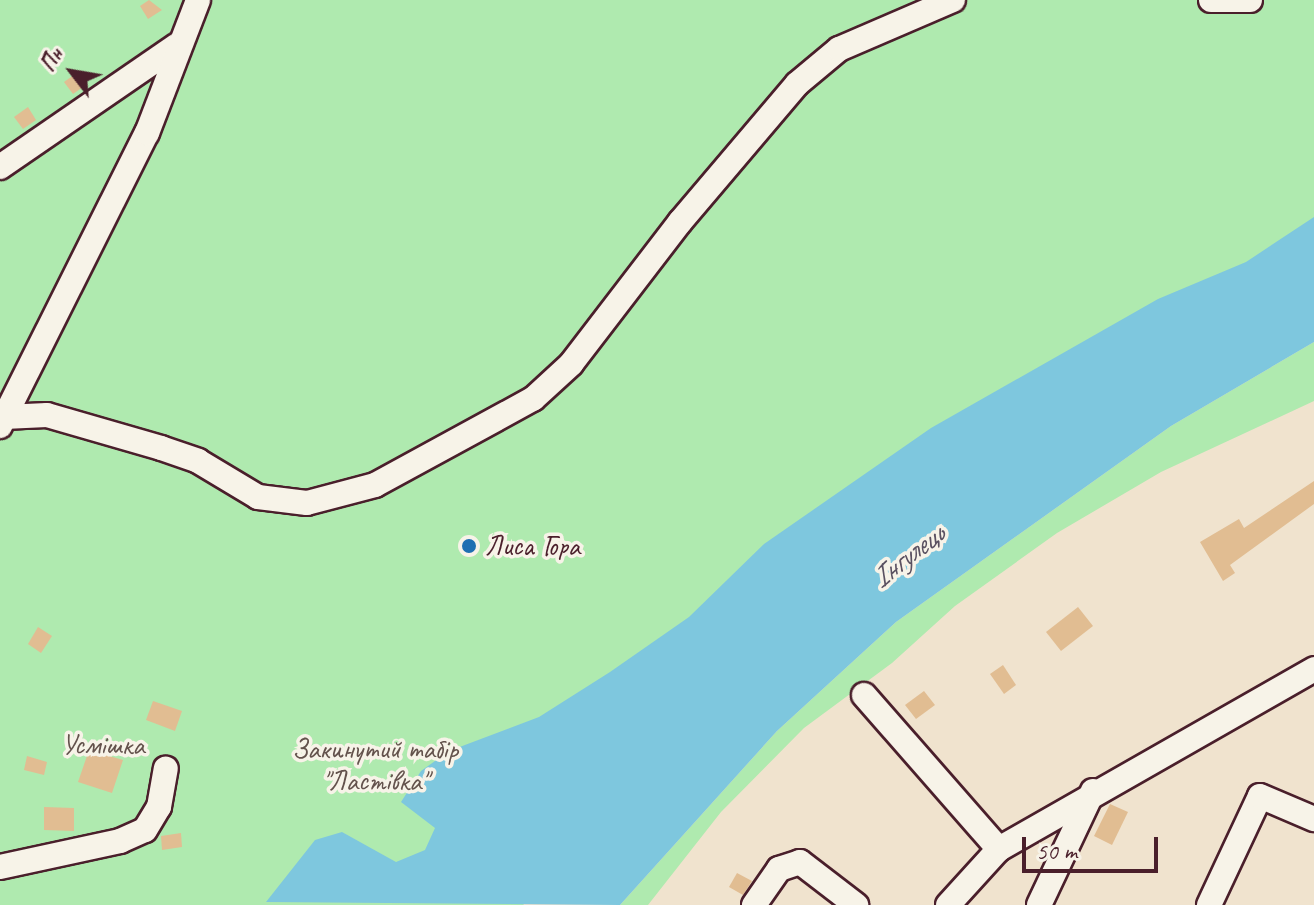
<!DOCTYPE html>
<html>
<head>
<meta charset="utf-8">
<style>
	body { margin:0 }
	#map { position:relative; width:1314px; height:905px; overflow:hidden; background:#f0e3ce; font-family:Caveat,sans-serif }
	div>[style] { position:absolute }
	.green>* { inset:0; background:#afeaaf }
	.water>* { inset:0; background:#7ec7de }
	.building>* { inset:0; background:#e1bd92 }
	.roads { filter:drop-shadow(2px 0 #4a1f2b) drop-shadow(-2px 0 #4a1f2b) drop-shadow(0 2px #4a1f2b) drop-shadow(0 -2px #4a1f2b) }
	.minor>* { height:24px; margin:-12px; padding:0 12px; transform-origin:12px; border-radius:12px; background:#f7f3e8 }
	.dots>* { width:22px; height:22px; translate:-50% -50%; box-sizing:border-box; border:4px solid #f7f3e8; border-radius:50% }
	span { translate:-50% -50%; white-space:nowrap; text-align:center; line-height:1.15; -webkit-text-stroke:7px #f7f3e8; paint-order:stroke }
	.poi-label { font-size:28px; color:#4a1f2b }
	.left { translate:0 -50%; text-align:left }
	.park-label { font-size:28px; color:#63524c }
	.water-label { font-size:30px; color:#5a5161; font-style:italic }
	.north { position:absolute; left:32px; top:32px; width:80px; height:80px; -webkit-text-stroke:6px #f7f3e8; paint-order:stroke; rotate:301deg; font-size:22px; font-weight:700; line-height:32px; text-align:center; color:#4a1f2b }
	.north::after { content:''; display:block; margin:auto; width:28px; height:36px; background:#4a1f2b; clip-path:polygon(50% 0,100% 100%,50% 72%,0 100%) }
	.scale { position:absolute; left:1022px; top:837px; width:136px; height:36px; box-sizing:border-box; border:4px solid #4a1f2b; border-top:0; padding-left:10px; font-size:24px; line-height:28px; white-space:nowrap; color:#4a1f2b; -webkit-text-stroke:6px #f7f3e8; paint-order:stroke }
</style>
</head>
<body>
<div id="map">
	<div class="green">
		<i style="clip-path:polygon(0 0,1314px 0,1314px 246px,523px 905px,0 905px)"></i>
		<i style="clip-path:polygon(1314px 342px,1314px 401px,1161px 472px,1057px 533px,955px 606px,892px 663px,804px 728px,721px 812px,648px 905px,620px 905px,777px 731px,896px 622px,1171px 426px)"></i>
	</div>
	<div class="water">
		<i style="clip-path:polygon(1314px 217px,1314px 342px,1171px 426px,896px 622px,777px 731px,620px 905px,266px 902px,315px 840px,342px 832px,396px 862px,425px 850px,435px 828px,401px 802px,421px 771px,449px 751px,539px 717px,610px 672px,689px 617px,764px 544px,931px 428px,1158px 299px,1246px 262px)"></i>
	</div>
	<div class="building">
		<i style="clip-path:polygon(149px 0,162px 10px,148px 19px,140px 6px)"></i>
		<i style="clip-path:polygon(78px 72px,86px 85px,73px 94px,64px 82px)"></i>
		<i style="clip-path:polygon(28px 107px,36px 120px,23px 129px,14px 117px)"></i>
		<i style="clip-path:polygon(1314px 481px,1314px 504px,1230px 565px,1235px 573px,1223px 581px,1200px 542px,1239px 519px,1244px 528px)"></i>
		<i style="clip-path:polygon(1078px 607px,1093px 626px,1061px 651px,1046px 632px)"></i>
		<i style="clip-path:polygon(38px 627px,52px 636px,41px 653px,28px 644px)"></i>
		<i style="clip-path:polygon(1003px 665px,1016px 685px,1004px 694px,990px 674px)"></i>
		<i style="clip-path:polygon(924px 691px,935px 705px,916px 719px,905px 705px)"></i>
		<i style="clip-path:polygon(153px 701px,182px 711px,175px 731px,146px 720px)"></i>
		<i style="clip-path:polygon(89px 750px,123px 760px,112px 793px,78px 782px)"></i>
		<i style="clip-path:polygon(27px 756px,47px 762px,44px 775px,24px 770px)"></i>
		<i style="clip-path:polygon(1110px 804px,1128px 812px,1112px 845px,1094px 836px)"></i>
		<i style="clip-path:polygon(44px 807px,74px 808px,74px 831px,44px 830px)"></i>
		<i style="clip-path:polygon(181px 833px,182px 847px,162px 850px,161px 836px)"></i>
		<i style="clip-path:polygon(737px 873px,752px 881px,743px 895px,729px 887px)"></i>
	</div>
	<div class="roads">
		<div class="minor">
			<i style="left:1211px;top:0;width:39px"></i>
			<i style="left:0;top:167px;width:214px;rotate:-34.5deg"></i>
			<i style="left:4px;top:417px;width:43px;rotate:-2.7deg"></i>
			<i style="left:47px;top:415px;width:119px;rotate:16.1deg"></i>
			<i style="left:161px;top:448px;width:39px;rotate:19deg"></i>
			<i style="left:198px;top:461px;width:70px;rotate:31deg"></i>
			<i style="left:258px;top:497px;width:49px;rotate:7deg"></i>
			<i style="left:307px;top:503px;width:70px;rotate:-14.8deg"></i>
			<i style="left:375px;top:485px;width:180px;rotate:-28.6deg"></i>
			<i style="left:533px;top:399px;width:52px;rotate:-42.6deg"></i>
			<i style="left:571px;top:364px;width:179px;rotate:-52.5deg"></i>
			<i style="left:680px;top:222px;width:181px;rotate:-49.7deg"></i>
			<i style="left:797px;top:84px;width:55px;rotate:-39.8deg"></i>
			<i style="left:839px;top:49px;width:124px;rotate:-23.3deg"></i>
			<i style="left:0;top:426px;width:328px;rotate:-63.4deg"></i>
			<i style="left:147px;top:133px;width:142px;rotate:-69deg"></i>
			<i style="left:864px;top:695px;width:205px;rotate:48.8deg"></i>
			<i style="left:0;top:867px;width:123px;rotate:-12.2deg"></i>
			<i style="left:120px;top:841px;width:27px;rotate:-24deg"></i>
			<i style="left:145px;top:830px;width:27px;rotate:-59deg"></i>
			<i style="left:159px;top:807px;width:39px;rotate:-80deg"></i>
			<i style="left:754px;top:905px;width:44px;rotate:-55.2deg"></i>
			<i style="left:779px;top:869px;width:22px;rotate:-18deg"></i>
			<i style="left:800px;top:862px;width:71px;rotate:37.5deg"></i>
			<i style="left:948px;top:905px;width:76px;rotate:-47.7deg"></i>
			<i style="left:999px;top:849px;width:363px;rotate:-29.7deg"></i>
			<i style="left:1039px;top:905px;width:126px;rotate:-64.7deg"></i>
			<i style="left:1209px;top:905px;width:120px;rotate:-64.9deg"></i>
			<i style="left:1260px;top:796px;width:59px;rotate:23.1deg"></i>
		</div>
	</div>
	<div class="dots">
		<i style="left:469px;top:546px;background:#1f6fb2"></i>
	</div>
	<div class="poi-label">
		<span class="left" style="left:485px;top:546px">Лиса Гора</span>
	</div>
	<div class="park-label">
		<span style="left:103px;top:745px">Усмішка</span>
		<span style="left:375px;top:765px">Закинутий табір<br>"Ластівка"</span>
	</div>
	<div class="water-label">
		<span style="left:907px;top:556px;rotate:-38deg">Інгулець</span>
	</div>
	<div class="north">Пн</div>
	<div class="scale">50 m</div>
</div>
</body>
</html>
